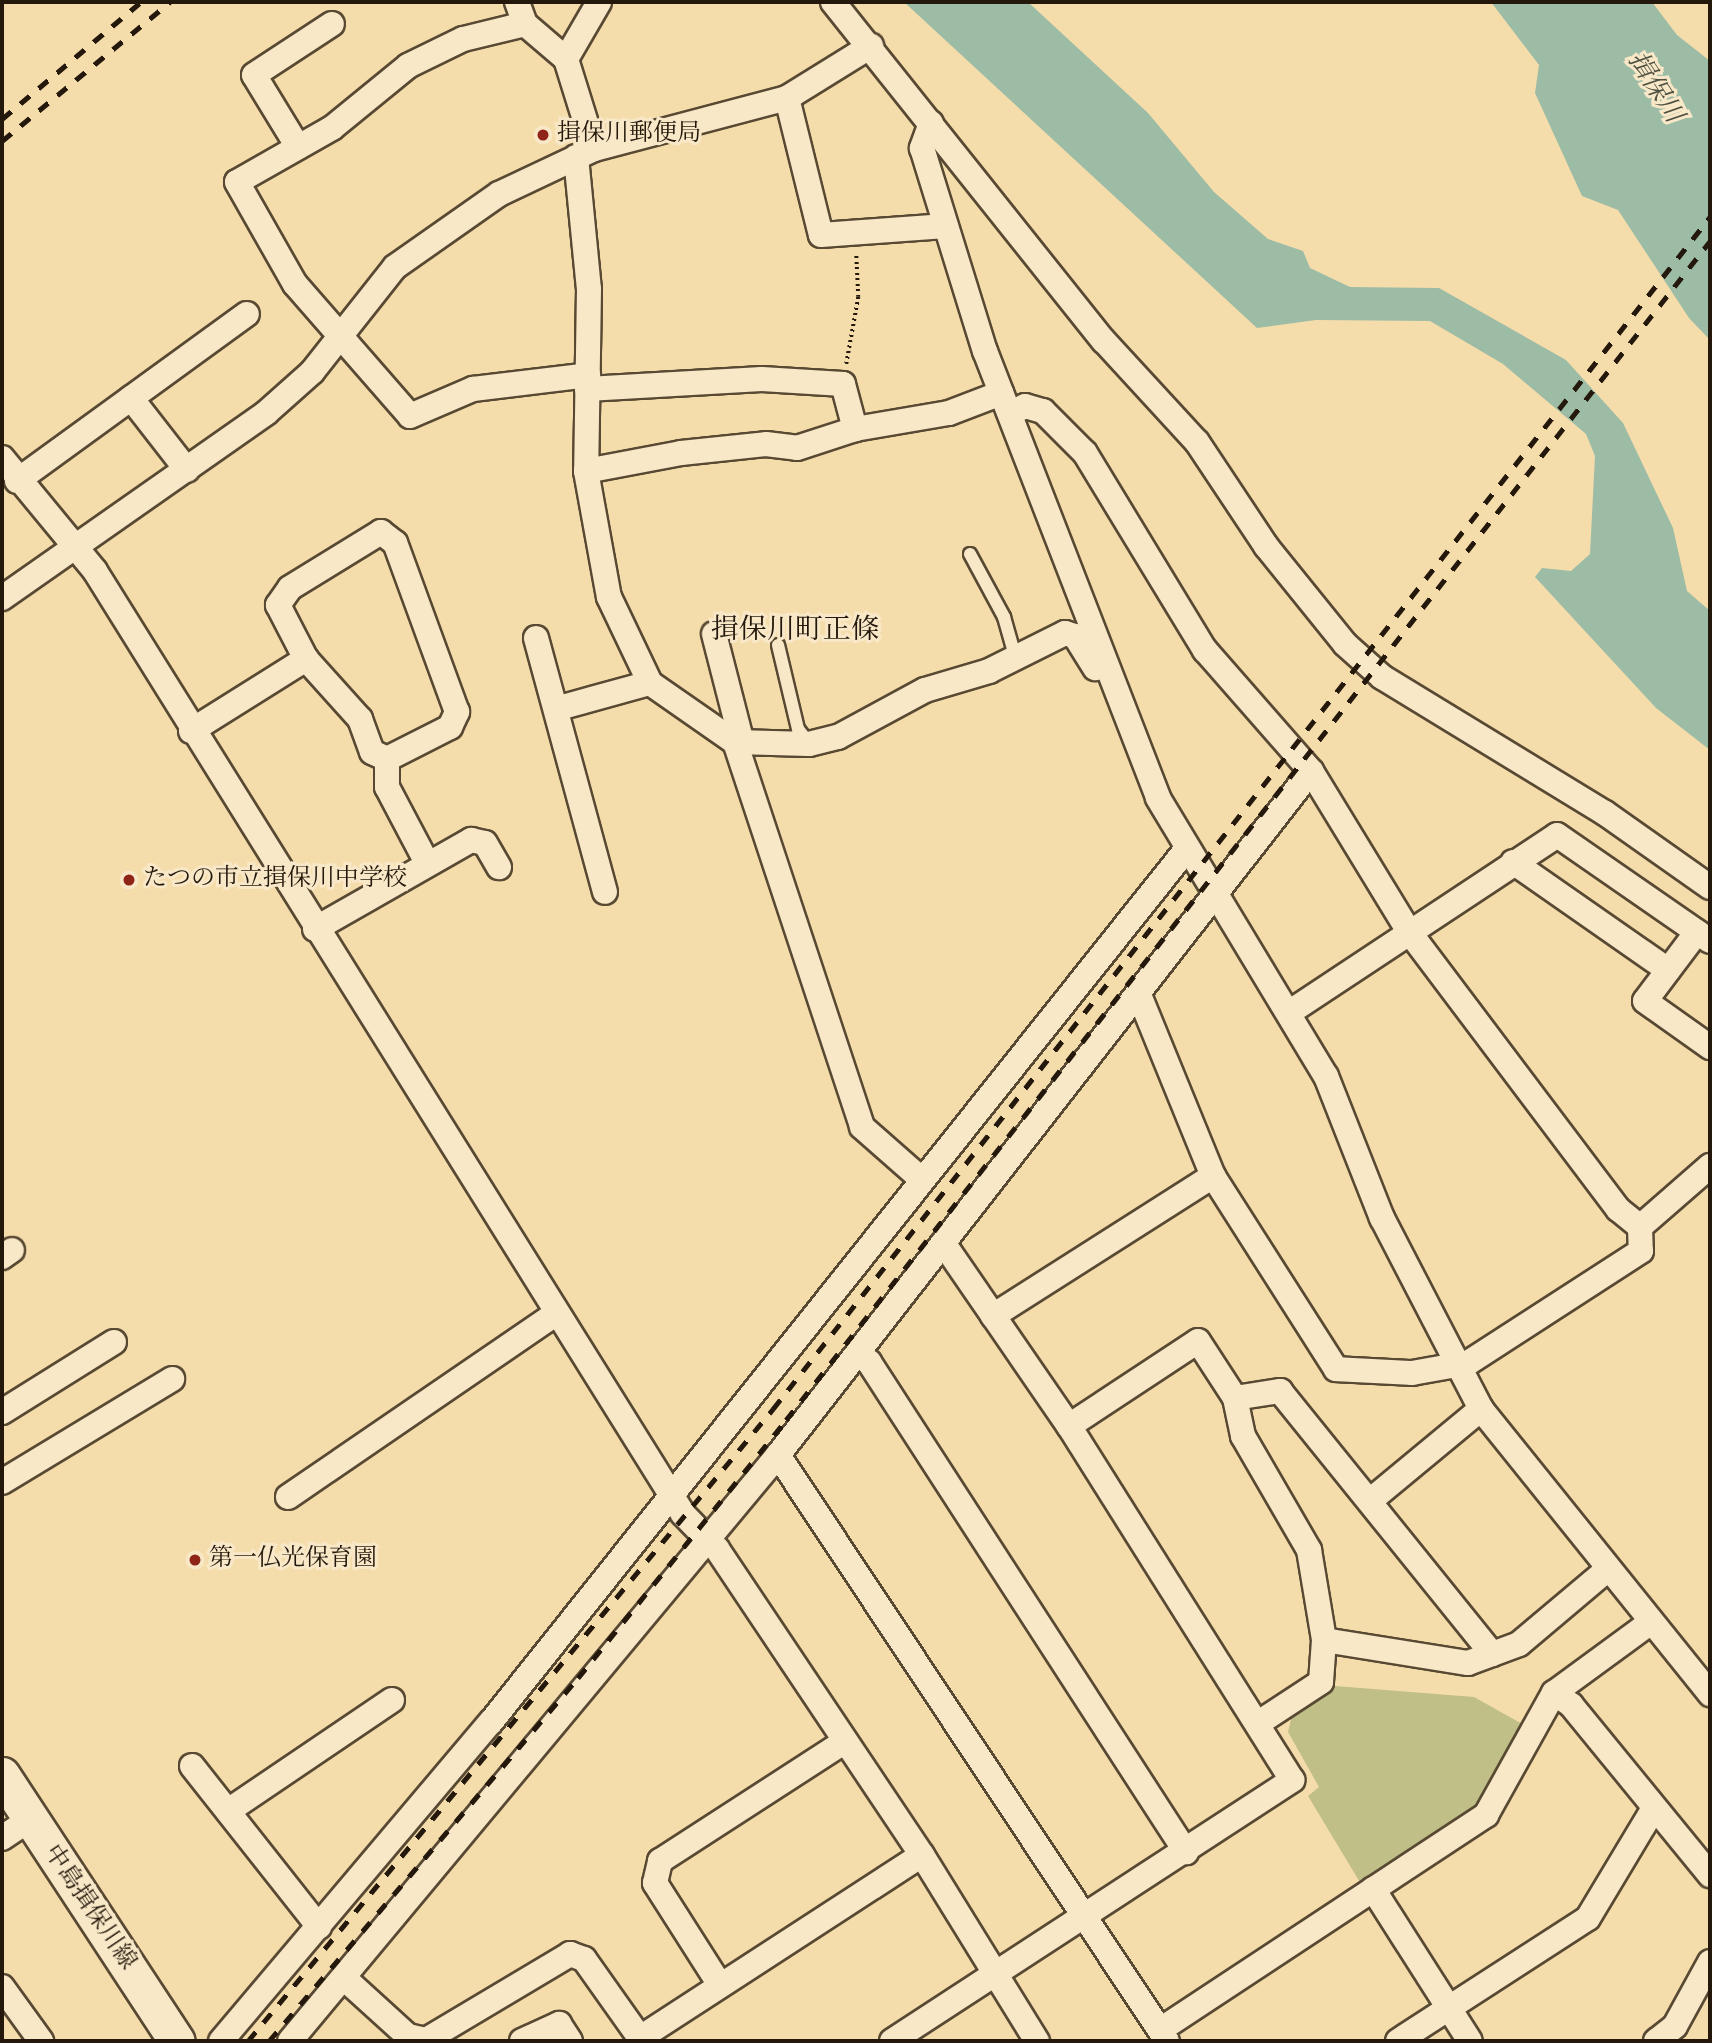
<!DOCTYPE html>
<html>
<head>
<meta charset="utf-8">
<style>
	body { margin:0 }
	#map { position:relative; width:1712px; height:2043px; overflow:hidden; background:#f5dcab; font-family:"Old Standard TT","Noto Serif JP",serif }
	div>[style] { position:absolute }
	.green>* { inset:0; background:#bfbf87 }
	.water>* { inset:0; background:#9dbca6 }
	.path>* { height:3.5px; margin-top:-1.75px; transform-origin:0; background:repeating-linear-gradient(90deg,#23180b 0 2px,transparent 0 5.5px) }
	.roads { filter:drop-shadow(2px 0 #584933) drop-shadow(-2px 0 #584933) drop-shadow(0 2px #584933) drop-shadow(0 -2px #584933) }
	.lane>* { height:12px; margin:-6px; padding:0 6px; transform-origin:6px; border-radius:6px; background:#f8e8c8 }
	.street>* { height:24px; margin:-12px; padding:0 12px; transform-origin:12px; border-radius:12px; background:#f8e8c8 }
	.secondary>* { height:35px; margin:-17.5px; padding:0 17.5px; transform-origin:17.5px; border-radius:17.5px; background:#f8e8c8 }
	.rail>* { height:5px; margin-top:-2.5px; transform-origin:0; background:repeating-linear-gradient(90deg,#23180b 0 12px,transparent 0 24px) }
	.dots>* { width:19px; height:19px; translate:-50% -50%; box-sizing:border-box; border:4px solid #f8e8c8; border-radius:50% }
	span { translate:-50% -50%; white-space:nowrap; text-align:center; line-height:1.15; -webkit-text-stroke:6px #f8e8c8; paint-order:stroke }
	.poi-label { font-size:24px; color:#23180b }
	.left { translate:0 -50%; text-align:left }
	.street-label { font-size:24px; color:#23180b }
	.water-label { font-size:26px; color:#4e5141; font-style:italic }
	.quarter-label { font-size:28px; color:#23180b }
	.frame { position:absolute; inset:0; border:4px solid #23180b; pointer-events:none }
</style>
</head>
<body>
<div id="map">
	<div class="green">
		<i style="clip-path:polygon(1335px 1686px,1474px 1697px,1524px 1725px,1474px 1812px,1361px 1884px,1308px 1796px,1319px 1787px,1288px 1732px,1292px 1715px)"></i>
	</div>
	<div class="water">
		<i style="clip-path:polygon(904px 2px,1028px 2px,1148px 113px,1214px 192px,1268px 239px,1303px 251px,1310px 268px,1350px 287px,1439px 288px,1566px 360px,1623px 423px,1673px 528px,1687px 591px,1710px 611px,1710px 750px,1656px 708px,1535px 577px,1542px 568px,1571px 571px,1590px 554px,1595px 456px,1586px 434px,1503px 364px,1430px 321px,1316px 320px,1257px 328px)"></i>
		<i style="clip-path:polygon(1491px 2px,1652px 2px,1677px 35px,1710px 61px,1710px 340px,1689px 318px,1618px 210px,1582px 196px,1535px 93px,1539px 65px)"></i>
	</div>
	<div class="path">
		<i style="left:846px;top:364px;width:68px;rotate:-79.8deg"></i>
		<i style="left:858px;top:297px;width:43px;rotate:-92.7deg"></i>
	</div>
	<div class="roads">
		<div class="lane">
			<i style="left:970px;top:554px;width:72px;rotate:61.6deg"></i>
			<i style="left:1004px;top:617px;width:41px;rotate:74.2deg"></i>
			<i style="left:778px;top:645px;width:86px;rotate:76.6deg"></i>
			<i style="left:798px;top:729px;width:18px;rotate:52deg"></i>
		</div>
		<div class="street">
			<i style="left:517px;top:2px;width:23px;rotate:70deg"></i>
			<i style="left:833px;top:2px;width:434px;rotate:51.4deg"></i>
			<i style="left:1104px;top:341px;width:137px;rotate:47.4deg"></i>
			<i style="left:1197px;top:442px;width:125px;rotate:56.4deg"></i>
			<i style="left:1266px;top:546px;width:126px;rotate:51.1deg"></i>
			<i style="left:1345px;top:644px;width:50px;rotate:41.7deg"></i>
			<i style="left:1382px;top:677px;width:261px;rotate:31.4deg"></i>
			<i style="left:1605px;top:813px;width:128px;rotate:35.2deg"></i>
			<i style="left:566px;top:59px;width:54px;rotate:-139.5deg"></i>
			<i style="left:525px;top:24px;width:64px;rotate:166.4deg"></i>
			<i style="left:463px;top:39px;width:61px;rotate:153.9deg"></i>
			<i style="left:408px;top:66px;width:98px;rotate:140.8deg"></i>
			<i style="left:332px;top:128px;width:109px;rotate:150.4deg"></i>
			<i style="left:237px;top:182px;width:117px;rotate:60.4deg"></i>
			<i style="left:295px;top:284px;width:175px;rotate:48.9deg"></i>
			<i style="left:410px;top:416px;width:69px;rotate:-23.2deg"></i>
			<i style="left:473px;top:389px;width:116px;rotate:-6.9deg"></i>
			<i style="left:787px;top:98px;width:141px;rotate:76.1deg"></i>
			<i style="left:821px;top:235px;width:125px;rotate:-4.1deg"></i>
			<i style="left:931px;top:123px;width:27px;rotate:110deg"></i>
			<i style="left:922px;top:148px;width:213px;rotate:72.8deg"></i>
			<i style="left:985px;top:351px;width:479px;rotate:68.8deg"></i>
			<i style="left:1158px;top:798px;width:325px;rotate:58.9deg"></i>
			<i style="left:1326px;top:1076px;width:153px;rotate:68.5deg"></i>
			<i style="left:1382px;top:1218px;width:215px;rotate:62.6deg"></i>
			<i style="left:1481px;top:1409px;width:366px;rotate:51.2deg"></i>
			<i style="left:298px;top:147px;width:84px;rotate:-121.4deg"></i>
			<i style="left:254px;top:75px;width:93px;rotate:-33.2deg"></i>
			<i style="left:594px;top:149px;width:94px;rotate:-107.3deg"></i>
			<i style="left:566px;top:59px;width:66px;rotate:-59.9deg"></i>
			<i style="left:576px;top:157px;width:133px;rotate:84.4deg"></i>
			<i style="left:589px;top:289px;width:182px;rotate:90.9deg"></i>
			<i style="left:586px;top:471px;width:128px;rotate:79.7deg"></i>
			<i style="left:609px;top:597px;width:95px;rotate:64.5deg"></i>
			<i style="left:650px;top:683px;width:103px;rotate:34.8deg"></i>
			<i style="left:735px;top:742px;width:74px;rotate:1.5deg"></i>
			<i style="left:809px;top:744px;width:30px;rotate:-14deg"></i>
			<i style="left:838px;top:737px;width:99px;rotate:-28.4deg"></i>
			<i style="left:925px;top:690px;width:67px;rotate:-16.5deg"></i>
			<i style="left:989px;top:671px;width:85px;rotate:-26.6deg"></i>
			<i style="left:1065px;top:633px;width:10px;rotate:17deg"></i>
			<i style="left:1075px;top:636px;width:38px;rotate:58deg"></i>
			<i style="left:587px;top:389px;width:175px;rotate:-3.3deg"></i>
			<i style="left:762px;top:379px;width:81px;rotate:3.5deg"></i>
			<i style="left:843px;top:384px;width:47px;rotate:75.1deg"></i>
			<i style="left:131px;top:398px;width:91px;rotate:52.1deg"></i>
			<i style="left:1010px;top:414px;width:17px;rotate:-28deg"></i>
			<i style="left:1025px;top:406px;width:19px;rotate:16deg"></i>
			<i style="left:1043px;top:411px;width:59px;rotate:45deg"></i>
			<i style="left:1085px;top:453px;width:231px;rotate:58.7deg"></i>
			<i style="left:1205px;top:650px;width:161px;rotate:48.8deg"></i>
			<i style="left:1311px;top:771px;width:190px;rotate:58.6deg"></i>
			<i style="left:1410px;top:933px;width:346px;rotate:53deg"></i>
			<i style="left:1618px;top:1209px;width:28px;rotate:39deg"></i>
			<i style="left:1640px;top:1227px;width:24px;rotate:88deg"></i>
			<i style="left:1641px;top:1251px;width:206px;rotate:147.1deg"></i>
			<i style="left:1468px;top:1363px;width:57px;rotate:169.9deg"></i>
			<i style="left:1412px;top:1373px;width:76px;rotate:-177deg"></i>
			<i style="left:1336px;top:1369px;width:229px;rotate:-122.5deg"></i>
			<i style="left:1213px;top:1176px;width:193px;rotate:-112.2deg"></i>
			<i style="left:2px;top:458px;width:146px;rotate:50.5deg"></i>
			<i style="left:95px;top:571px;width:1111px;rotate:58.05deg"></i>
			<i style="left:683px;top:1514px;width:49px;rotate:45.8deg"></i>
			<i style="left:717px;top:1549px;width:368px;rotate:56.2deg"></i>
			<i style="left:922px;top:1855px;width:219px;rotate:58.3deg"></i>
			<i style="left:586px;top:471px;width:97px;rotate:-10.7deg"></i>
			<i style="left:681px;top:453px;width:85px;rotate:-6deg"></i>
			<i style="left:766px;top:444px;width:31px;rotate:7deg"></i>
			<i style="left:797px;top:448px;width:61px;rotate:-18.1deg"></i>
			<i style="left:855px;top:429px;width:95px;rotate:-9.7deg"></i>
			<i style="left:949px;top:413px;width:56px;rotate:-21deg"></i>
			<i style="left:17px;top:481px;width:284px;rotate:-36deg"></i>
			<i style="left:2px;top:598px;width:322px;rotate:-35deg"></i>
			<i style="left:266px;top:413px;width:62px;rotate:-41.7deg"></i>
			<i style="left:312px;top:372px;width:134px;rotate:-51.7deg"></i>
			<i style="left:395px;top:267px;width:127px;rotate:-35.1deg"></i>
			<i style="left:499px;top:194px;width:105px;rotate:-25.3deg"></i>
			<i style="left:594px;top:149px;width:200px;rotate:-14.8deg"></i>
			<i style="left:787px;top:98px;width:99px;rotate:-31.8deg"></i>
			<i style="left:714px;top:634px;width:113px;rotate:75.6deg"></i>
			<i style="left:536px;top:638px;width:263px;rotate:74.8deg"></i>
			<i style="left:559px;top:708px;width:94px;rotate:-15.4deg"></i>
			<i style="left:191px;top:731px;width:136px;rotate:-32.1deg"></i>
			<i style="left:735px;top:742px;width:405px;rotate:71.7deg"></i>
			<i style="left:862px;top:1127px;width:77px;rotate:41.3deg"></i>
			<i style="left:387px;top:759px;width:71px;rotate:-26.9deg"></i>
			<i style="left:450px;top:727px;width:17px;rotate:-65deg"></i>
			<i style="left:457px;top:712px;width:180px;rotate:-110.1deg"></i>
			<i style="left:395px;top:543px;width:18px;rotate:-142deg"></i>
			<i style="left:381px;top:532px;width:107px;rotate:148.4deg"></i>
			<i style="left:290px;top:588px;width:21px;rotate:125deg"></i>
			<i style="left:278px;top:605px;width:61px;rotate:62.6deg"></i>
			<i style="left:306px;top:659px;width:81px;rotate:48deg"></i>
			<i style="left:360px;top:719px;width:35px;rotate:70deg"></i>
			<i style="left:372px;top:752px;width:17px;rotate:25deg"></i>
			<i style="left:387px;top:759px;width:28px;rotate:90deg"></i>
			<i style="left:387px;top:787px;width:86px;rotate:62.2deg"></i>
			<i style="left:1513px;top:862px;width:189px;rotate:34.9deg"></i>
			<i style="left:315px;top:929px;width:180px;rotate:-29.7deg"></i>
			<i style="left:471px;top:840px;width:14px;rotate:12deg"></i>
			<i style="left:485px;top:843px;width:28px;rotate:60deg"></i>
			<i style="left:1697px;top:932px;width:86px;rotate:127deg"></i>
			<i style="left:1645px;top:1001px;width:80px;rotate:35.3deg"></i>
			<i style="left:1290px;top:1012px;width:320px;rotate:-33.5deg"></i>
			<i style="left:1557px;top:835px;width:186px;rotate:34.7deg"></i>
			<i style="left:1640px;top:1227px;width:93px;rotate:-41.1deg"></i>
			<i style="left:2px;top:1257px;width:12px;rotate:-35deg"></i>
			<i style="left:993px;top:1316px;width:261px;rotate:-32.5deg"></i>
			<i style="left:858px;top:1354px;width:14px;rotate:36deg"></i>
			<i style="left:869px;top:1362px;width:584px;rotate:57.1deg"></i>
			<i style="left:1235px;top:1398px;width:46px;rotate:-8.8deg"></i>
			<i style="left:1280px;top:1391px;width:338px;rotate:51.1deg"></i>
			<i style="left:2px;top:1412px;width:132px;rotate:-32deg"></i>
			<i style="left:1069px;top:1426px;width:154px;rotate:-33.4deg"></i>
			<i style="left:1198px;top:1341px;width:68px;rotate:57deg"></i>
			<i style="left:1235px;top:1398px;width:39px;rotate:78deg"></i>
			<i style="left:1243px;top:1436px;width:132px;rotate:59.9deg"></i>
			<i style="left:1309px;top:1550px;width:91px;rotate:80.5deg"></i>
			<i style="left:1324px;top:1640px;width:42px;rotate:94.1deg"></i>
			<i style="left:1321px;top:1682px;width:73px;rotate:146.7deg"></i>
			<i style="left:778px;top:1455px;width:703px;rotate:56.42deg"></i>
			<i style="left:2px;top:1482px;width:199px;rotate:-31.2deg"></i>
			<i style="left:288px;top:1497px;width:326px;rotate:-34.4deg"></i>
			<i style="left:1371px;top:1500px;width:143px;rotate:-39.6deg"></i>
			<i style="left:1324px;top:1640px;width:146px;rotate:9.1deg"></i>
			<i style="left:1468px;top:1663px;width:54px;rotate:-20.4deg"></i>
			<i style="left:1519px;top:1644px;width:115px;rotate:-40.1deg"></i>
			<i style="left:1554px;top:1693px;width:21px;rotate:35deg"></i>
			<i style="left:1571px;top:1705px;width:220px;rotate:50.7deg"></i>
			<i style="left:192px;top:1766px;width:205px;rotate:51.7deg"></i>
			<i style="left:228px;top:1811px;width:198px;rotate:-34.1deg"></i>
			<i style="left:2px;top:1838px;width:34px;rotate:-34deg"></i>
			<i style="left:1373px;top:1889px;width:180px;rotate:57.5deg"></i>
			<i style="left:344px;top:1978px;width:86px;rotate:42.2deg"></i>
			<i style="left:408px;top:2036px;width:18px;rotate:13deg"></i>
			<i style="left:426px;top:2040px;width:168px;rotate:-30.8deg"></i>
			<i style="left:570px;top:1954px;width:15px;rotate:20deg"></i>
			<i style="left:584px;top:1959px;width:100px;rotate:54.7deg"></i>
			<i style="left:720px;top:1985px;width:121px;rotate:-122.5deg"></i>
			<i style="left:655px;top:1883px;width:23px;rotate:-77deg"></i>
			<i style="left:660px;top:1861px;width:219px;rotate:-32.9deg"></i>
			<i style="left:2px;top:1987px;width:67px;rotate:54.2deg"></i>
			<i style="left:1160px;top:2030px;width:391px;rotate:-33.4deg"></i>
			<i style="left:1486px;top:1815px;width:140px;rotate:-60.9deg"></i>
			<i style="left:1554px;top:1693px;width:120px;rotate:-36.2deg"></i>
			<i style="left:640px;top:2038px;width:336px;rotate:-33deg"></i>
			<i style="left:221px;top:2041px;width:418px;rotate:-49.8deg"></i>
			<i style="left:491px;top:1722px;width:1114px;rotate:-51.45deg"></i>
			<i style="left:290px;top:2041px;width:763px;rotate:-50.21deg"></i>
			<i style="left:778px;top:1455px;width:867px;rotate:-52.07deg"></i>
			<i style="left:522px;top:2041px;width:41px;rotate:-24.7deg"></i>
			<i style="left:559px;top:2024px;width:20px;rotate:57deg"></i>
			<i style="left:892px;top:2041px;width:478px;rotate:-33.1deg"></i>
			<i style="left:1292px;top:1780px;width:418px;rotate:-122.2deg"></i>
			<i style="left:1069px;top:1426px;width:222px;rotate:-124.5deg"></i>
			<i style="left:1398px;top:2041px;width:226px;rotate:-32.9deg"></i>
			<i style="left:1588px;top:1918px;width:128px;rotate:-59deg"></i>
			<i style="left:1656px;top:2041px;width:24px;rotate:-38deg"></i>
			<i style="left:1675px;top:2026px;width:73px;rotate:-61.3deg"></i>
		</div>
		<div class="secondary">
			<i style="left:2px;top:1775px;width:318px;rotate:56.7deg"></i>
		</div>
	</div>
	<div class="rail">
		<i style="left:2px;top:119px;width:182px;rotate:-40.1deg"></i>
		<i style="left:2px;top:141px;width:218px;rotate:-39.6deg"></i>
		<i style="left:248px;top:2041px;width:822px;rotate:-50.28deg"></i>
		<i style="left:773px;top:1409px;width:1516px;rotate:-51.83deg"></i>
		<i style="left:269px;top:2041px;width:477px;rotate:-49.6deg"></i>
		<i style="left:578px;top:1678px;width:331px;rotate:-51.1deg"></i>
		<i style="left:786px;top:1420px;width:1498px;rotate:-51.91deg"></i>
	</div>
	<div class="dots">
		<i style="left:543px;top:135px;background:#8f2418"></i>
		<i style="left:129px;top:880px;background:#8f2418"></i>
		<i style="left:195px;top:1560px;background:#8f2418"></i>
	</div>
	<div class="poi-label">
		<span class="left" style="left:557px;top:135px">揖保川郵便局</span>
		<span class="left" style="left:143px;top:880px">たつの市立揖保川中学校</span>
		<span class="left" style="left:209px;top:1560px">第一仏光保育園</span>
	</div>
	<div class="street-label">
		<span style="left:89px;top:1908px;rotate:56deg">中島揖保川線</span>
	</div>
	<div class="water-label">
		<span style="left:1654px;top:88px;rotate:57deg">揖保川</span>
	</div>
	<div class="quarter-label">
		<span style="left:795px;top:631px">揖保川町正條</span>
	</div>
	<div class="frame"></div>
</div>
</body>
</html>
